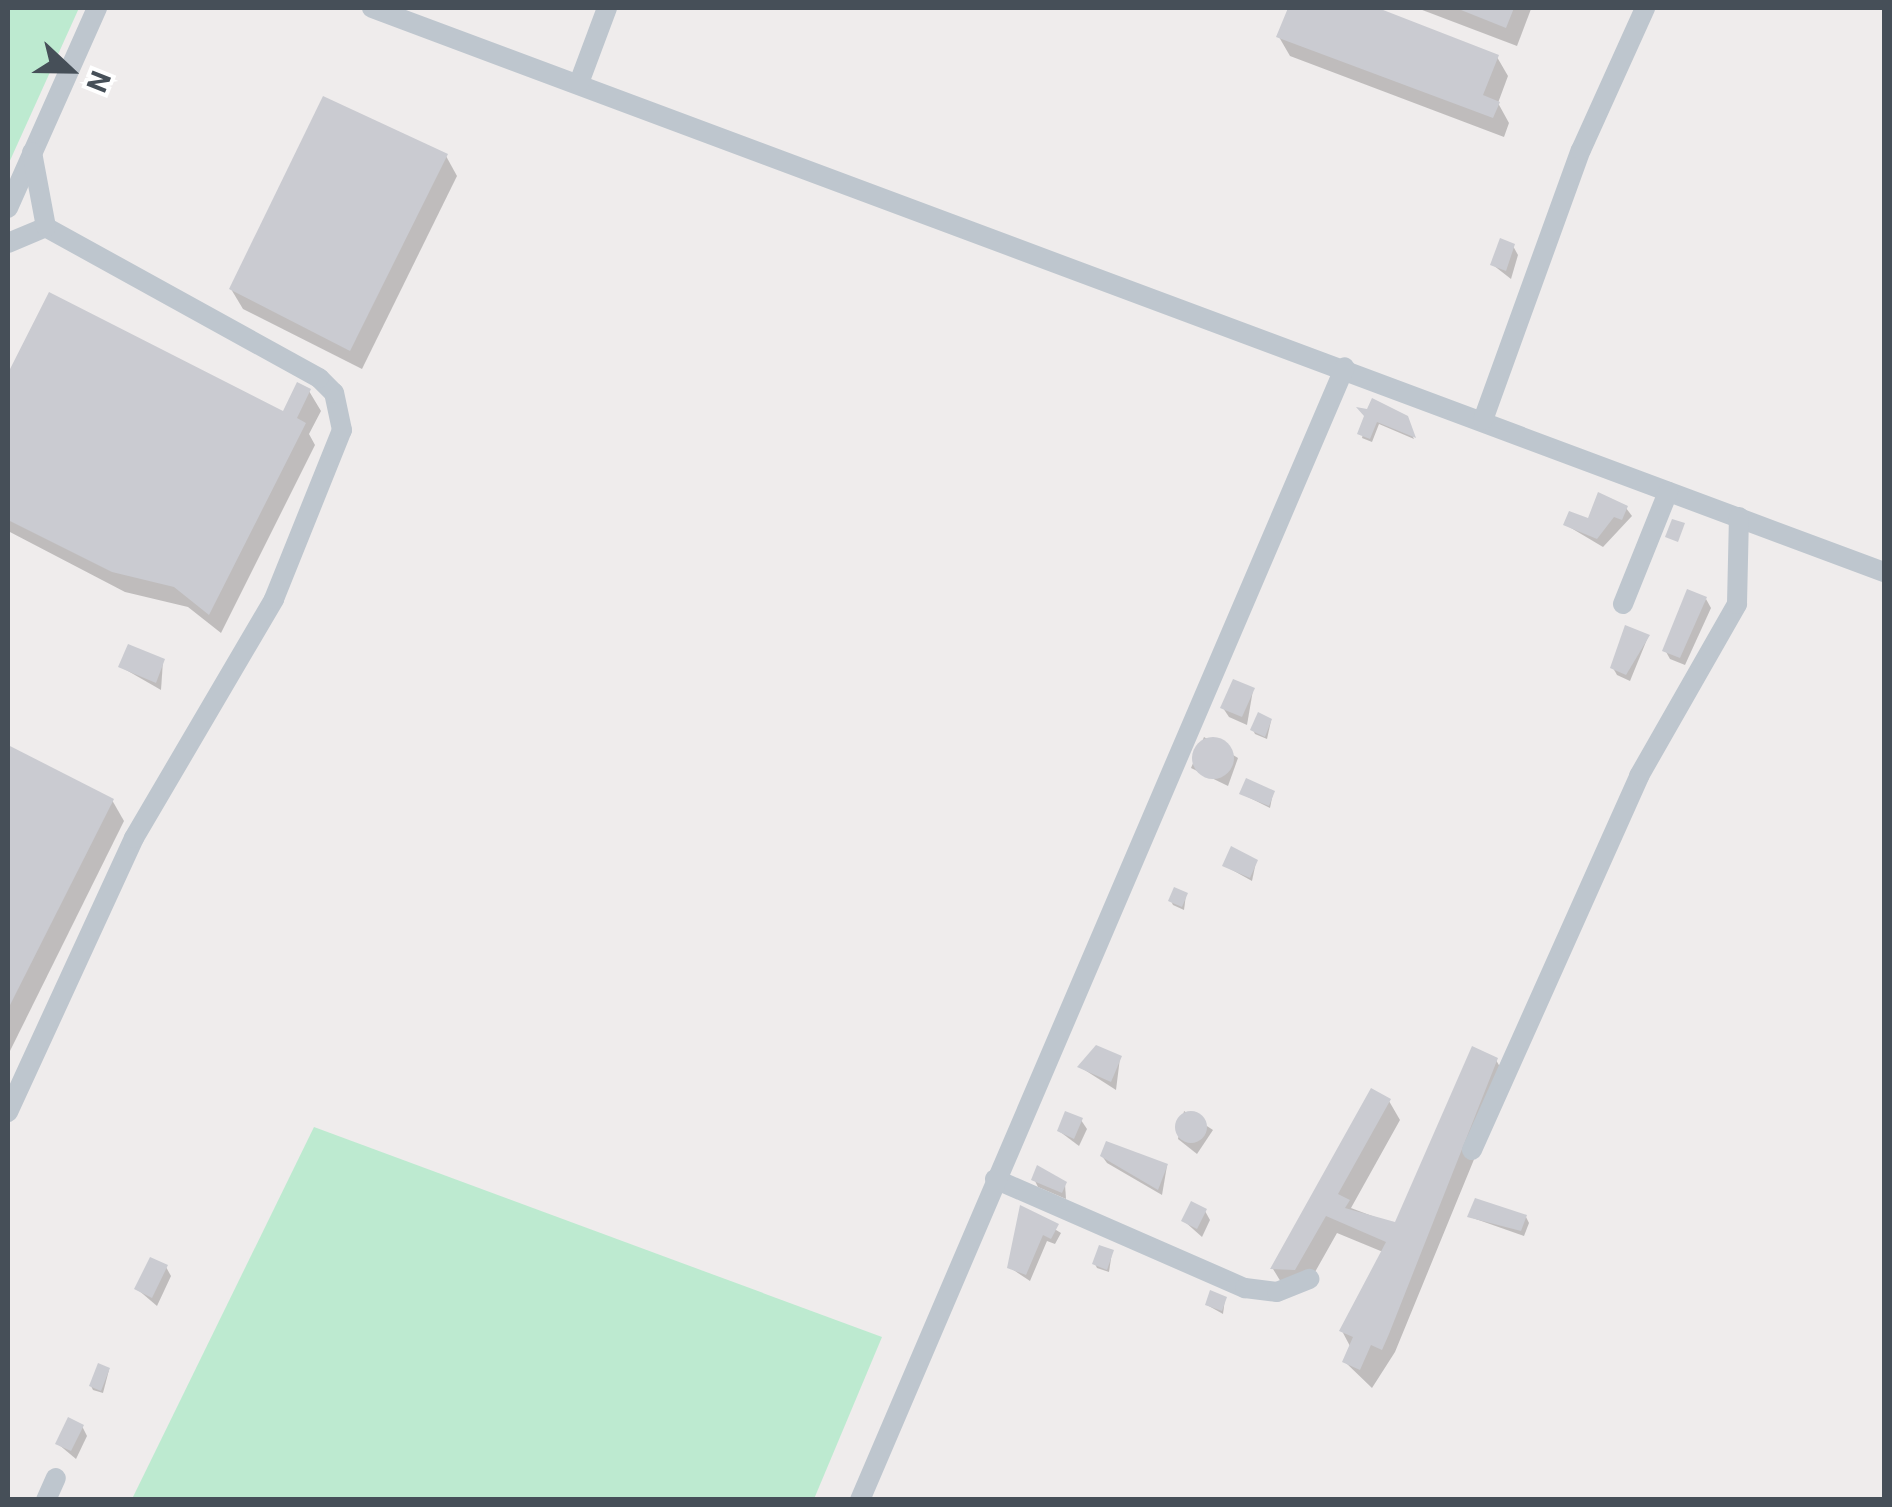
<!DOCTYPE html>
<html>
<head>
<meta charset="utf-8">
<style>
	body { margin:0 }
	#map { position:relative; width:1892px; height:1507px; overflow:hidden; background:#efecec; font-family:Roboto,sans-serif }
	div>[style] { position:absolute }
	.green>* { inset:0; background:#bdead0 }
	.shadow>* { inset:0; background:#0003 }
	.building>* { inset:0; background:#cacbd1 }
	.round { border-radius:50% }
	.minor>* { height:20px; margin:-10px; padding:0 10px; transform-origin:10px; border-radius:10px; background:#bec6ce }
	span { translate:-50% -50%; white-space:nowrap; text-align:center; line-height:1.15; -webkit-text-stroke:9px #fff; paint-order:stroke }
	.frame { position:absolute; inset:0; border:10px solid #464f58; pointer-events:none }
	.north { position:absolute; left:20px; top:20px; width:100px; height:100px; -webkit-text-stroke:8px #fff; paint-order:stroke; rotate:112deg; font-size:28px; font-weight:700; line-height:40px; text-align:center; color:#464f58 }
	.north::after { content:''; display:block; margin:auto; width:35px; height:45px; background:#464f58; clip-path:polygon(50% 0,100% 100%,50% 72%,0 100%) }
</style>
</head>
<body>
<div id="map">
	<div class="green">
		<i style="clip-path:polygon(8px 8px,79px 8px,8px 165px)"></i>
		<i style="clip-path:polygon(314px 1127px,882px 1337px,814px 1499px,132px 1499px)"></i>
	</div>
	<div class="shadow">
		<i style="clip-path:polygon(1290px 8px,1371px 8px,1497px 57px,1508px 76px,1498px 103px,1509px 123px,1504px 137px,1290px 56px,1279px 37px)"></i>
		<i style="clip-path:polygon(1417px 8px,1530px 8px,1531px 9px,1517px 46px)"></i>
		<i style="clip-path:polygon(446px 156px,457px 176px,362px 369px,243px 309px,231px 289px)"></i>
		<i style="clip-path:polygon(1513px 246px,1518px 255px,1511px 279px,1493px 265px)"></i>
		<i style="clip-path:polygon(50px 296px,284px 415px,309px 391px,321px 411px,309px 434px,315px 445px,221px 633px,188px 607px,125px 592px,8px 531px,8px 378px)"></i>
		<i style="clip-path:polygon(1367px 417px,1404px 417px,1414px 439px,1379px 424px,1372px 442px,1362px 438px)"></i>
		<i style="clip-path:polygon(1626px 508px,1632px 516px,1603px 547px,1566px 525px)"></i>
		<i style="clip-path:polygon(1706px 599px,1711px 608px,1685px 665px,1670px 659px,1665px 650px)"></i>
		<i style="clip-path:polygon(1648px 637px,1630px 681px,1617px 675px,1613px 668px)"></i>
		<i style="clip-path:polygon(163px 661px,161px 690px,121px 667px)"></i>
		<i style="clip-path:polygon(1253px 690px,1247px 725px,1229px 717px,1223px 708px)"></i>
		<i style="clip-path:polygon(1271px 721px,1267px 739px,1255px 734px,1253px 730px)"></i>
		<i style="clip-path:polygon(1204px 737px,1238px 758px,1228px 786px,1191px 768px)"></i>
		<i style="clip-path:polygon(8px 748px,112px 800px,124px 821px,8px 1055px)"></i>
		<i style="clip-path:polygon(1273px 793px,1270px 808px,1242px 794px)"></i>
		<i style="clip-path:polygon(1256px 862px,1252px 881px,1225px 866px)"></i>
		<i style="clip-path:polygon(1186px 895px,1184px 910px,1173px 905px,1171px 901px)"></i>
		<i style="clip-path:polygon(1120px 1058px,1116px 1090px,1080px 1067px)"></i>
		<i style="clip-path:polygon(1496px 1060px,1507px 1079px,1395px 1352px,1372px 1388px,1345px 1362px,1351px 1348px,1342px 1331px,1383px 1252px,1337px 1233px,1306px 1288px,1284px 1287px,1273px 1269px,1389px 1101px,1400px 1120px,1351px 1208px,1396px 1225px)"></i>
		<i style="clip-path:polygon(1184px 1111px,1213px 1130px,1197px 1154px,1178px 1139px)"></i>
		<i style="clip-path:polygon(1081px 1120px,1087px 1129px,1079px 1146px,1059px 1131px)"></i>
		<i style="clip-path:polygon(1102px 1156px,1167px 1166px,1162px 1195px,1107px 1163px)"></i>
		<i style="clip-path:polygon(1034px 1179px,1065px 1184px,1066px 1199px,1038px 1187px)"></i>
		<i style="clip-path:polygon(1022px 1209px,1061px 1233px,1055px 1244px,1047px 1241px,1030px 1281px,1009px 1267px)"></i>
		<i style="clip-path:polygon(1205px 1211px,1210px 1220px,1202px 1237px,1184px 1221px)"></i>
		<i style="clip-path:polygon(1470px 1217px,1526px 1217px,1529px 1223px,1524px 1236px)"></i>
		<i style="clip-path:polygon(1112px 1252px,1109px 1272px,1097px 1268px,1095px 1264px)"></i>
		<i style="clip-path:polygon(166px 1267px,171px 1276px,157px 1306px,137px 1289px)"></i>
		<i style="clip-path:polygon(1225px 1299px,1223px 1314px,1207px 1305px)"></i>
		<i style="clip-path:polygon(109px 1370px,103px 1393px,93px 1390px,91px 1386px)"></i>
		<i style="clip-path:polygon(82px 1426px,87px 1436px,76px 1459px,58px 1444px)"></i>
	</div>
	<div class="building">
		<i style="clip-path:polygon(1288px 8px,1378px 8px,1499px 55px,1483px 95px,1500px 102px,1493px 118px,1276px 37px)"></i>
		<i style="clip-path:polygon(1456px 8px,1514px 8px,1506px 28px)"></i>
		<i style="clip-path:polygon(323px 96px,448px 154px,350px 351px,229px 289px)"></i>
		<i style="clip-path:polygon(1500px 238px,1515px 244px,1506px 271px,1490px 265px)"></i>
		<i style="clip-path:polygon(49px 292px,283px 411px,297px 382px,311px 389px,297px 418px,306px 423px,209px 615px,174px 587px,112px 572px,8px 520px,8px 373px)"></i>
		<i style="clip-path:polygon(1372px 398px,1408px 416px,1416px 438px,1377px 422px,1370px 439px,1357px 434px,1364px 416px,1356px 407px,1367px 409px)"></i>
		<i style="clip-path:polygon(1598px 492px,1628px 506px,1622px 520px,1614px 517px,1597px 539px,1563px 525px,1569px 511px,1588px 518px)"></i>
		<i style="clip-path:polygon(1672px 519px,1685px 523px,1678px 542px,1665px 537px)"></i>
		<i style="clip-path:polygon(1687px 589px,1707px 597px,1680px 658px,1662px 651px)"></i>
		<i style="clip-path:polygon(1625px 625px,1650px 635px,1626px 675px,1610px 668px)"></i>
		<i style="clip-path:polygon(128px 644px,165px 659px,156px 683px,118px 667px)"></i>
		<i style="clip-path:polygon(1233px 679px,1255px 688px,1242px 717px,1220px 708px)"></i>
		<i style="clip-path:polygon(1258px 712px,1272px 719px,1265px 737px,1250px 730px)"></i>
		<i class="round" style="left:1192px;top:737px;width:42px;height:42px"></i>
		<i style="clip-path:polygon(8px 745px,114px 799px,8px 1009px)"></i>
		<i style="clip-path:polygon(1246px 778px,1275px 791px,1269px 806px,1239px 794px)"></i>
		<i style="clip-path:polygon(1231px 846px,1258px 860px,1250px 878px,1222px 866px)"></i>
		<i style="clip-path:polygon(1174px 887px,1188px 893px,1182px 907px,1168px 901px)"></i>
		<i style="clip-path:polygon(1096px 1045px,1122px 1056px,1111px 1082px,1077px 1067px)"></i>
		<i style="clip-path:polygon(1472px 1046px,1498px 1058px,1389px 1334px,1382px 1350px,1371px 1345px,1360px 1370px,1342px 1362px,1353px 1337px,1339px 1331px,1386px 1242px,1326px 1216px,1295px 1270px,1270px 1269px,1371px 1088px,1391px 1099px,1338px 1194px,1350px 1200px,1345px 1208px,1395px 1222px)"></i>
		<i style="clip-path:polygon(1065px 1111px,1083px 1118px,1074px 1139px,1057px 1131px)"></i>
		<i class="round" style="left:1175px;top:1111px;width:32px;height:32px"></i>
		<i style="clip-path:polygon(1106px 1141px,1168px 1164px,1158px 1190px,1100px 1156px)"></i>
		<i style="clip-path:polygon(1037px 1165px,1067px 1182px,1062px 1193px,1031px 1180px)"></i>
		<i style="clip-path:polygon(1475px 1198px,1527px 1215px,1521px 1231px,1467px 1217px)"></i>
		<i style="clip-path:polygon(1191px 1201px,1207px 1209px,1197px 1229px,1181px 1221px)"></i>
		<i style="clip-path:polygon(1020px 1205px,1059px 1224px,1051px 1239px,1043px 1235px,1026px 1275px,1007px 1268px)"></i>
		<i style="clip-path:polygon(1099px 1245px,1114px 1250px,1107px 1270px,1092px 1264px)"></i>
		<i style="clip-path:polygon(150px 1257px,168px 1265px,152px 1298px,134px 1289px)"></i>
		<i style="clip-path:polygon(1210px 1290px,1227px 1297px,1222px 1311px,1205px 1305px)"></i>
		<i style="clip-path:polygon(98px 1363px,110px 1368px,101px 1391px,89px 1386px)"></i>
		<i style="clip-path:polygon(68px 1417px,84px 1425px,71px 1451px,55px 1444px)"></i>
	</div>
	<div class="minor">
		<i style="left:372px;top:8px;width:1614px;rotate:20.46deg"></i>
		<i style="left:579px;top:83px;width:80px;rotate:-69.5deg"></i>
		<i style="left:8px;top:208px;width:219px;rotate:-66deg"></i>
		<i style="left:8px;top:243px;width:41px;rotate:-22.8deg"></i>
		<i style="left:1483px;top:420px;width:287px;rotate:-70.1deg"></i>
		<i style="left:1581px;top:150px;width:156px;rotate:-65.7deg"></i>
		<i style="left:1623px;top:604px;width:121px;rotate:-68.1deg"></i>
		<i style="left:8px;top:1112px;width:302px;rotate:-65.3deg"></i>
		<i style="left:134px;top:838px;width:277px;rotate:-59.6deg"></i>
		<i style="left:274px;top:599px;width:182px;rotate:-68.1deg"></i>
		<i style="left:342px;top:430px;width:38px;rotate:-102deg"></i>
		<i style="left:334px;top:393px;width:21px;rotate:-135deg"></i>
		<i style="left:319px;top:378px;width:312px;rotate:-151.1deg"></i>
		<i style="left:46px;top:227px;width:76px;rotate:-100.6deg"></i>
		<i style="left:1472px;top:1150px;width:410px;rotate:-65.9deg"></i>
		<i style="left:1639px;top:776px;width:198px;rotate:-60.3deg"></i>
		<i style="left:1737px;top:604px;width:87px;rotate:-88.7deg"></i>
		<i style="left:995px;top:1179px;width:273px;rotate:23.6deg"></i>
		<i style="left:1245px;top:1288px;width:32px;rotate:7deg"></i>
		<i style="left:1277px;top:1292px;width:35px;rotate:-22deg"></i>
		<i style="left:46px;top:1500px;width:24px;rotate:-66deg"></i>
		<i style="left:860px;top:1500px;width:1232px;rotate:-66.83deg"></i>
	</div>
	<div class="frame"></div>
	<div class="north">N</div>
</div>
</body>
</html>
